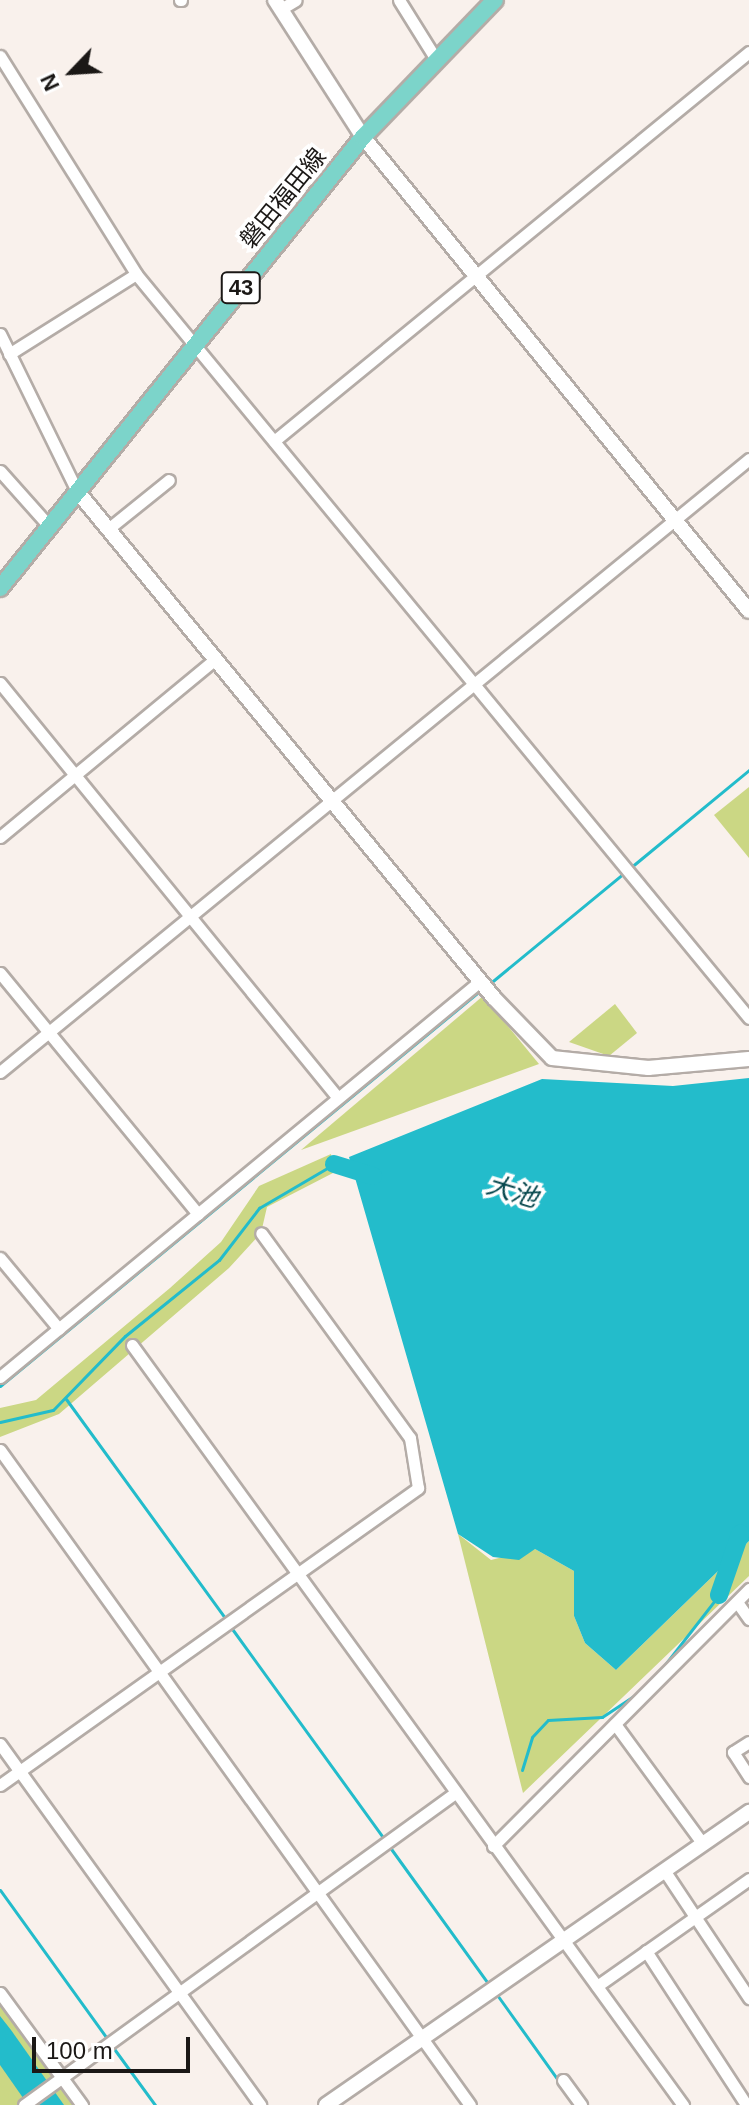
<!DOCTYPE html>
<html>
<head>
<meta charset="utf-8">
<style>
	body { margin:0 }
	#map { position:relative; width:749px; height:2105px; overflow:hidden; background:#f9f1ec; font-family:Helvetica,"Noto Sans JP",sans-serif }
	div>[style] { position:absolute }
	.green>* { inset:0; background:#cbd784 }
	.water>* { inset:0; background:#23bccb }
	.stream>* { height:3px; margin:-1.5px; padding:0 1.5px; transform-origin:1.5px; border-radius:1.5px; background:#23bccb }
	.river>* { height:18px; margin:-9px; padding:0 9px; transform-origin:9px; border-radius:9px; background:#23bccb }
	.roads { filter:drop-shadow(2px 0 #b4aca7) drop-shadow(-2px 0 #b4aca7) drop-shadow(0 2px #b4aca7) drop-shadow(0 -2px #b4aca7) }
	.minor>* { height:11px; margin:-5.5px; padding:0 5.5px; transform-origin:5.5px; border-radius:5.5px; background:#fff }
	.tertiary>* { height:14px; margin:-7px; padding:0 7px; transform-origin:7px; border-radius:7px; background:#fff }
	.primary>* { height:16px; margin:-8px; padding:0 8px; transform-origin:8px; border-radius:8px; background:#7cd4ca }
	span { translate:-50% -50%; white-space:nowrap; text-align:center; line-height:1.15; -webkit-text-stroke:7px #fff; paint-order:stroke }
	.shield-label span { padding:2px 6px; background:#fff; border:2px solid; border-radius:6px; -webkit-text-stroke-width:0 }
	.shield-label { font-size:22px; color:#1b1816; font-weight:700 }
	.street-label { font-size:24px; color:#1b1816 }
	.water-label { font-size:26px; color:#06474d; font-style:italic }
	.north { position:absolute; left:32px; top:32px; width:80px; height:80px; -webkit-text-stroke:6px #fff; paint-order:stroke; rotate:245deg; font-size:22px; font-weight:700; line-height:32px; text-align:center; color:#1b1816 }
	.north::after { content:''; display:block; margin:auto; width:28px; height:36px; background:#1b1816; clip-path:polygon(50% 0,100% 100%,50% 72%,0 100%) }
	.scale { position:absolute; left:32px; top:2037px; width:158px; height:36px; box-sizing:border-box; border:4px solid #1b1816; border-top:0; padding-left:10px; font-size:24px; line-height:28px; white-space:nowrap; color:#1b1816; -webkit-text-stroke:6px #fff; paint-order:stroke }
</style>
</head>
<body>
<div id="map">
	<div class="green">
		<i style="clip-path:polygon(749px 787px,749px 858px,714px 815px)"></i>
		<i style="clip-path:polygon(483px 996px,539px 1064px,301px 1150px)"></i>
		<i style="clip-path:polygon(615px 1004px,637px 1033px,609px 1056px,569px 1042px)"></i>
		<i style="clip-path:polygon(331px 1154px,333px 1173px,267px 1207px,261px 1233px,229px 1268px,59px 1414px,0 1437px,0 1408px,36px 1400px,170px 1288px,221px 1242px,259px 1186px)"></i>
		<i style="clip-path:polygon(458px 1534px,491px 1560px,535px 1549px,574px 1571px,574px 1616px,585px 1643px,616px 1670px,749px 1541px,749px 1576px,523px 1793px)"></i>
		<i style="clip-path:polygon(0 1993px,82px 2105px,0 2105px)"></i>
	</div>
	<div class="water">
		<i style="clip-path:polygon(749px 1078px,749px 1541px,616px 1670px,585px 1643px,574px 1616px,574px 1571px,535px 1549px,519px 1560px,493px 1557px,458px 1534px,349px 1157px,542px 1079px,673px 1086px)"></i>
		<i style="clip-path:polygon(0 2016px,11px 2030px,64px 2105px,28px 2105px,0 2065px)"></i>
	</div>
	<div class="stream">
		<i style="left:630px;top:868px;width:154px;rotate:-39.5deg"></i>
		<i style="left:488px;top:985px;width:176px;rotate:-39.5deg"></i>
		<i style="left:0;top:1386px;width:624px;rotate:-39.48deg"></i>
		<i style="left:66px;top:1399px;width:272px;rotate:54deg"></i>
		<i style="left:0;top:1422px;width:54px;rotate:-12.8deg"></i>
		<i style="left:53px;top:1410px;width:103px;rotate:-45.8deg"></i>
		<i style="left:125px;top:1336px;width:121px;rotate:-39deg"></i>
		<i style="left:219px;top:1260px;width:66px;rotate:-52.4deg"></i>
		<i style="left:259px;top:1208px;width:87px;rotate:-30.4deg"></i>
		<i style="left:230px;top:1626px;width:264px;rotate:54.1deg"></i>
		<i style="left:660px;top:1671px;width:96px;rotate:-52.2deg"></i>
		<i style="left:522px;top:1770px;width:34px;rotate:-73deg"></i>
		<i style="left:532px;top:1737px;width:23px;rotate:-47deg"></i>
		<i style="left:548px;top:1720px;width:54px;rotate:-3.2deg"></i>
		<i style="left:602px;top:1717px;width:43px;rotate:-33.7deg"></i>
		<i style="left:389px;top:1846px;width:173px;rotate:54.2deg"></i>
		<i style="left:0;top:1890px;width:185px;rotate:54.2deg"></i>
		<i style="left:495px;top:1992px;width:108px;rotate:54.4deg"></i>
		<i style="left:112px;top:2046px;width:73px;rotate:53.9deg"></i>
	</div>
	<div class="river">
		<i style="left:334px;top:1164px;width:41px;rotate:17.1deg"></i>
		<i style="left:719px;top:1595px;width:65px;rotate:-71deg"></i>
	</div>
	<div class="roads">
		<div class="minor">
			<i style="left:180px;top:0;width:1px"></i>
			<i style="left:399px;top:0;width:66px;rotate:58deg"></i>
			<i style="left:281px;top:9px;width:17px;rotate:-31deg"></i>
			<i style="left:0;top:56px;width:257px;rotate:58deg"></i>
			<i style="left:136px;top:274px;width:964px;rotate:50.51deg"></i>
			<i style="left:0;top:334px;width:175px;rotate:63.9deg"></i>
			<i style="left:9px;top:354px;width:150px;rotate:-32.2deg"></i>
			<i style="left:274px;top:441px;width:614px;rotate:-39.32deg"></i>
			<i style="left:0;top:471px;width:74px;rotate:48.3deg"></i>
			<i style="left:108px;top:529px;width:78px;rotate:-38.8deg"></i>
			<i style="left:0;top:683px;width:535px;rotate:50.84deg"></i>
			<i style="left:0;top:837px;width:279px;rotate:-39.6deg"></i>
			<i style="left:0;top:973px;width:312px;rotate:50.6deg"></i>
			<i style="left:0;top:1072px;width:968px;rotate:-39.3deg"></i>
			<i style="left:0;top:1258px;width:92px;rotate:50.3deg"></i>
			<i style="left:132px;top:1345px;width:939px;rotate:54.06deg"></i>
			<i style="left:0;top:1377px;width:622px;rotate:-39.52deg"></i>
			<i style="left:0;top:1450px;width:806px;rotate:54.34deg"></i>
			<i style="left:737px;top:1602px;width:21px;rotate:55deg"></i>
			<i style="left:615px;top:1724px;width:147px;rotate:53.8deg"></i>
			<i style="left:749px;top:1742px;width:19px;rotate:148deg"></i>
			<i style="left:733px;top:1752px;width:30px;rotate:57deg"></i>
			<i style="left:0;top:1744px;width:445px;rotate:54.2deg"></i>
			<i style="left:0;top:1785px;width:513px;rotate:-35.39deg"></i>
			<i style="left:418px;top:1488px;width:51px;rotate:-99.1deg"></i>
			<i style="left:410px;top:1438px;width:253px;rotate:-126deg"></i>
			<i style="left:493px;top:1846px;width:363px;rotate:-45.1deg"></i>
			<i style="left:664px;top:1870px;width:154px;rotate:56.4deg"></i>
			<i style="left:646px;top:1951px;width:181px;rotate:56.9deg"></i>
			<i style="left:597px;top:1986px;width:186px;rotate:-35.1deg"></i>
			<i style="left:0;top:1993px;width:139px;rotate:53.8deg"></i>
			<i style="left:563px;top:2080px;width:31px;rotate:54deg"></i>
			<i style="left:24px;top:2105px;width:532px;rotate:-35.9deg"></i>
		</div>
		<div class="tertiary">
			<i style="left:275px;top:0;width:163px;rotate:57.3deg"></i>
			<i style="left:363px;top:137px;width:611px;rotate:50.84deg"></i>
			<i style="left:77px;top:491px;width:656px;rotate:50.56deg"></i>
			<i style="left:494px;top:998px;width:83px;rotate:46deg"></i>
			<i style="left:552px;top:1058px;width:97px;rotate:5.9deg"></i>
			<i style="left:648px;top:1068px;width:101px;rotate:-5.1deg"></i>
			<i style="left:326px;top:2105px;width:515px;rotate:-34.71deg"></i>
		</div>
		<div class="primary">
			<i style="left:0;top:588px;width:579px;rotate:-51.17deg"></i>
			<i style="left:363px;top:137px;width:190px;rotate:-46.1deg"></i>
		</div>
	</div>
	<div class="shield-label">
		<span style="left:241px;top:288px">43</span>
	</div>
	<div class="street-label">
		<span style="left:283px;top:198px;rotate:-51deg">磐田福田線</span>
	</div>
	<div class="water-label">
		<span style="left:512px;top:1192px;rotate:17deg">大池</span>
	</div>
	<div class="north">N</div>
	<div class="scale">100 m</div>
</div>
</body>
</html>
